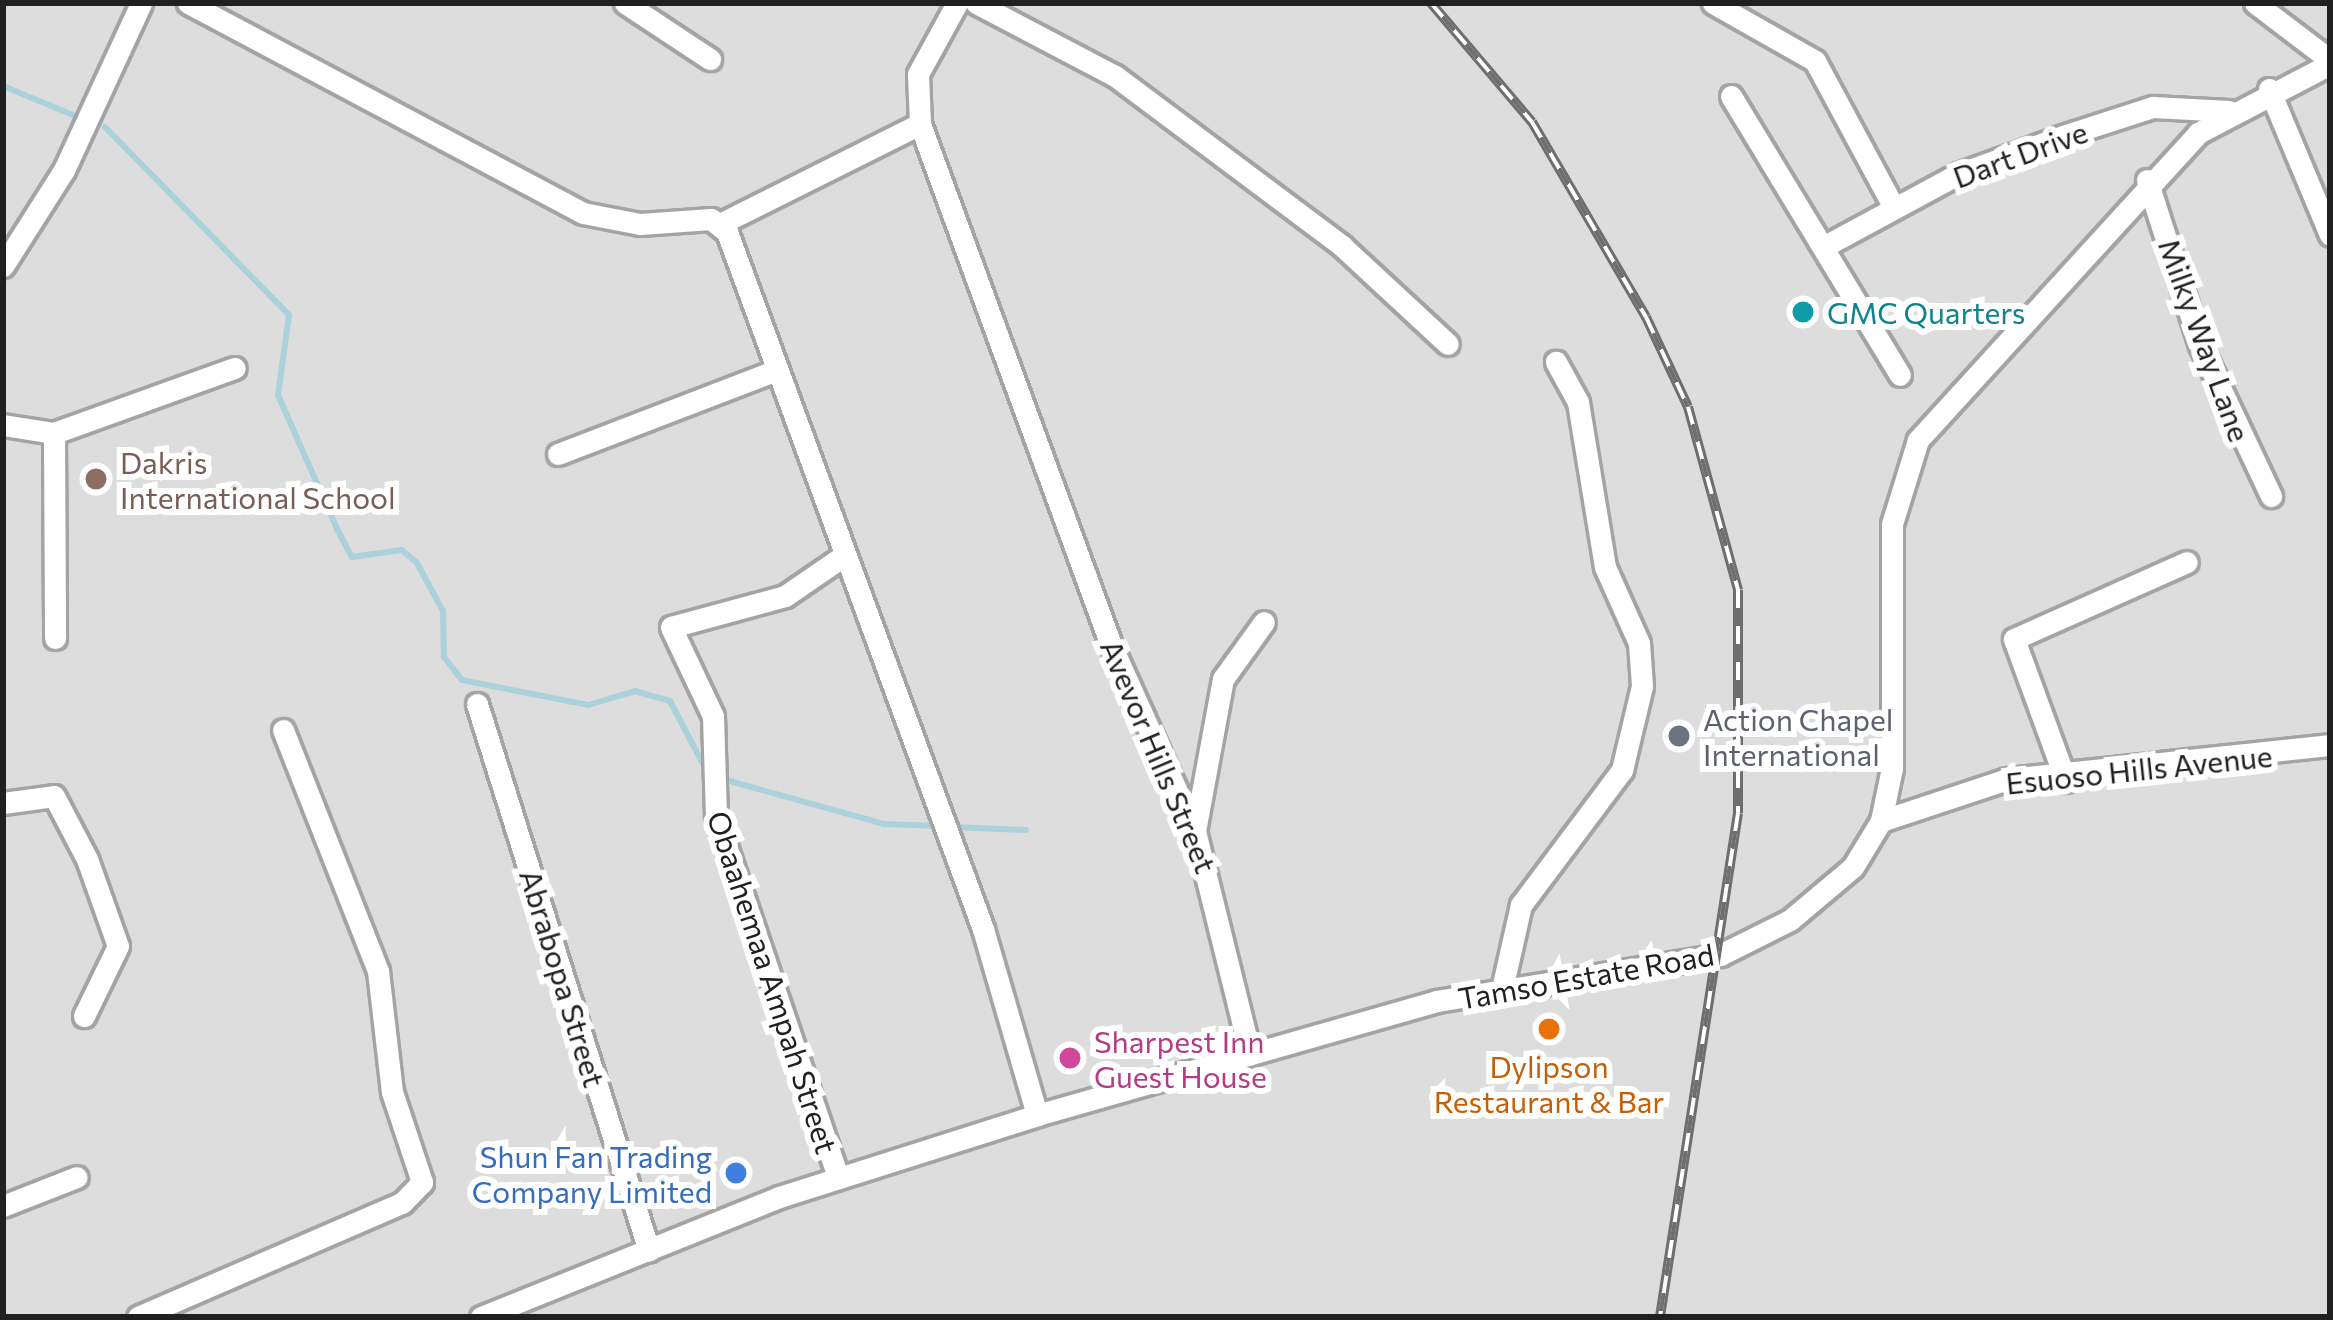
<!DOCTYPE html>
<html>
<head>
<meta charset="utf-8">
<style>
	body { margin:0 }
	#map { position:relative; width:2333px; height:1320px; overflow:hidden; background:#f0ede8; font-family:Commissioner,sans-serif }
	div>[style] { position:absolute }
	.residential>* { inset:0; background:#dedddd }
	.stream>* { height:6px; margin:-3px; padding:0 3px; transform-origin:3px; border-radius:3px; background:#abd1db }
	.roads { filter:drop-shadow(3px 0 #a4a4a4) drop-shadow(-3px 0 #a4a4a4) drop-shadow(0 3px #a4a4a4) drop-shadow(0 -3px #a4a4a4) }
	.minor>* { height:21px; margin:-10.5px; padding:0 10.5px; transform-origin:10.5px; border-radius:10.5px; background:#fff }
	.rail>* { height:10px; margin-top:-5px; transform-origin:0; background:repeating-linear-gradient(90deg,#fff 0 18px,#6e6e6e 0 36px); box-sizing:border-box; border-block:3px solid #6e6e6e }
	.dots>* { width:33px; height:33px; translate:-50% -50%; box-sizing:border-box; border:6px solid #fff; border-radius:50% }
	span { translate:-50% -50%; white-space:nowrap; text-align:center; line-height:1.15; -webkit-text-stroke:12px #fff; paint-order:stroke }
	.street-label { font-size:30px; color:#202020 }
	.culture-label { font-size:30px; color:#0d838f }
	.left { translate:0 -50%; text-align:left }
	.education-label { font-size:30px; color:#785e54 }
	.worship-label { font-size:30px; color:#5b616d }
	.hotel-label { font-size:30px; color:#b23c85 }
	.food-label { font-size:30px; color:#c56008 }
	.shop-label { font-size:30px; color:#366cbe }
	.right { translate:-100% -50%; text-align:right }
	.frame { position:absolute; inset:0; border:6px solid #202020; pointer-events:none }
</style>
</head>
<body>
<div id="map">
	<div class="residential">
		<i style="clip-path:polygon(3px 3px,2330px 3px,2330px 1317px,3px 1317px)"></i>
	</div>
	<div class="stream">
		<i style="left:3px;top:86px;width:81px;rotate:22.5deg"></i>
		<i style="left:105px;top:127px;width:263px;rotate:45.6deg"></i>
		<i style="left:289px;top:315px;width:81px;rotate:97.8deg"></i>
		<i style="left:278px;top:395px;width:146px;rotate:66.2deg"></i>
		<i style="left:337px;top:529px;width:32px;rotate:62deg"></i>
		<i style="left:352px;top:557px;width:50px;rotate:-8deg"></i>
		<i style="left:402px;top:550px;width:20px;rotate:41deg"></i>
		<i style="left:417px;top:563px;width:55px;rotate:61.6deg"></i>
		<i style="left:443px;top:611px;width:46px;rotate:88.8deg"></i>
		<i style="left:444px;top:657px;width:29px;rotate:52deg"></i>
		<i style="left:462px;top:680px;width:128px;rotate:11.2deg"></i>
		<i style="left:588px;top:705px;width:49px;rotate:-16.6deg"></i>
		<i style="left:635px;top:691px;width:36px;rotate:16deg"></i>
		<i style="left:670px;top:701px;width:69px;rotate:62.3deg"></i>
		<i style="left:719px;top:778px;width:171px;rotate:15.6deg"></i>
		<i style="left:884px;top:824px;width:55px;rotate:2.1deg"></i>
		<i style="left:952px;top:827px;width:74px;rotate:2.3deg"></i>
	</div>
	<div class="roads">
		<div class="minor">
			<i style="left:188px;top:3px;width:447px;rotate:28deg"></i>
			<i style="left:583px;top:213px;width:58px;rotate:10.9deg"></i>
			<i style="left:640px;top:224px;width:71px;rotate:-4deg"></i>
			<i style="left:711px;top:219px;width:21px;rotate:39deg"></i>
			<i style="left:727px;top:232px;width:743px;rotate:69.83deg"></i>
			<i style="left:983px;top:929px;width:194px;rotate:73.8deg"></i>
			<i style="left:625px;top:3px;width:102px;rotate:33.4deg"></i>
			<i style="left:957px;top:3px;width:81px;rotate:118.8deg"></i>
			<i style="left:918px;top:74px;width:50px;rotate:87.7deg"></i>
			<i style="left:920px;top:124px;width:555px;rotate:69.87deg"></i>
			<i style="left:1111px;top:645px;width:204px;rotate:65.7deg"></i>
			<i style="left:1195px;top:831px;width:230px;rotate:76.1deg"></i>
			<i style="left:976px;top:3px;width:157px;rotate:27.7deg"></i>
			<i style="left:1115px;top:76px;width:284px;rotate:36.8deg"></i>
			<i style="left:1342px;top:246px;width:144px;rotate:42.8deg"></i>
			<i style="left:1713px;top:3px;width:117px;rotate:29.6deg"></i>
			<i style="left:1815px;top:61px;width:165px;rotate:61.7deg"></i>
			<i style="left:2255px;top:3px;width:94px;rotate:37.2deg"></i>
			<i style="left:2269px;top:89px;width:158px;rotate:67.3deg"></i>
			<i style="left:1731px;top:96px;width:326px;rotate:58.8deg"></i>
			<i style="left:2147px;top:180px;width:173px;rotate:72.2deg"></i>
			<i style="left:2200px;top:345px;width:167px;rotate:64.8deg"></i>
			<i style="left:720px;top:224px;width:224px;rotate:-26.6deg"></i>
			<i style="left:1823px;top:247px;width:153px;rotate:-28.4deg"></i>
			<i style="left:1958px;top:174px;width:112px;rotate:-19.9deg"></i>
			<i style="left:2063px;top:136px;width:95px;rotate:-17.9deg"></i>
			<i style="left:2153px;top:107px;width:76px;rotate:3deg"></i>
			<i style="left:3px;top:266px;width:114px;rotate:-57.6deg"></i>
			<i style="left:64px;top:170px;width:184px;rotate:-65.2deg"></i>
			<i style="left:3px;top:425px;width:52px;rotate:8.9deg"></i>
			<i style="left:54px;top:433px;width:192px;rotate:-19.8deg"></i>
			<i style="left:54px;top:433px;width:205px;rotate:89.7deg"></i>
			<i style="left:558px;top:454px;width:235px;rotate:-21deg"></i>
			<i style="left:477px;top:704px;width:573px;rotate:72.54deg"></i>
			<i style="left:2066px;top:781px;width:151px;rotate:-110.1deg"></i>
			<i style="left:2014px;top:639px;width:189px;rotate:-24deg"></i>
			<i style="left:3px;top:803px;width:51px;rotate:-7.8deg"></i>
			<i style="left:54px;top:796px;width:71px;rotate:62.4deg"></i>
			<i style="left:87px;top:859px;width:92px;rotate:70.4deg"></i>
			<i style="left:118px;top:946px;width:78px;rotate:115.9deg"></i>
			<i style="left:1881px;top:821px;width:133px;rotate:-18.4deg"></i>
			<i style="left:2007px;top:779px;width:325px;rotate:-6deg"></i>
			<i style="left:1195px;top:831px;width:155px;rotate:-79.6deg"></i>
			<i style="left:1223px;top:679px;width:70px;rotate:-54.3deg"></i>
			<i style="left:1502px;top:989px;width:86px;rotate:-77.3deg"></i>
			<i style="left:1521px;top:905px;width:169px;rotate:-53.2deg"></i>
			<i style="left:1622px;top:770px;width:86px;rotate:-76.6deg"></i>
			<i style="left:1642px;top:686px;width:43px;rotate:-94deg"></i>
			<i style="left:1639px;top:643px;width:83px;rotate:-114.1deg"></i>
			<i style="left:1605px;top:567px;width:167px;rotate:-99.3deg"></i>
			<i style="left:1578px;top:402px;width:46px;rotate:-118.8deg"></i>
			<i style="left:838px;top:1177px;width:380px;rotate:-108.7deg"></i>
			<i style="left:716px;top:817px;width:101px;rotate:-91.7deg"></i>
			<i style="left:713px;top:716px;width:98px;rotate:-115.3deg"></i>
			<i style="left:671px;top:627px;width:118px;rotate:-15.2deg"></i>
			<i style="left:785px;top:596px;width:65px;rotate:-34.4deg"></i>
			<i style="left:3px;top:1206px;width:79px;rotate:-21.4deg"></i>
			<i style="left:138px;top:1317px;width:288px;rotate:-23.4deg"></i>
			<i style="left:402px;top:1203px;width:29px;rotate:-46deg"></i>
			<i style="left:422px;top:1182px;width:95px;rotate:-108.4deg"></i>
			<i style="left:392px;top:1092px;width:122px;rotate:-96.6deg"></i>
			<i style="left:378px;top:971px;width:259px;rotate:-111.5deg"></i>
			<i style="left:481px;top:1317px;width:321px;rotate:-21.9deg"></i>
			<i style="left:779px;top:1197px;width:271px;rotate:-17.6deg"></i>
			<i style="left:1037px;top:1115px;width:416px;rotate:-15.9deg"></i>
			<i style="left:1437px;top:1001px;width:287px;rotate:-9.2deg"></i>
			<i style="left:1720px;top:955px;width:78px;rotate:-26.6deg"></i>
			<i style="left:1790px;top:920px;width:82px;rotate:-40.1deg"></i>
			<i style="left:1853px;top:867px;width:54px;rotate:-58.7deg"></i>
			<i style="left:1881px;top:821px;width:54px;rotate:-78.3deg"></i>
			<i style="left:1892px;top:768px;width:244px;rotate:-90deg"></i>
			<i style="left:1892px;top:524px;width:88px;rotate:-72.8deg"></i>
			<i style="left:1918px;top:440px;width:416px;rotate:-47.6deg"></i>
			<i style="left:2198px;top:133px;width:149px;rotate:-27.6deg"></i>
		</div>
	</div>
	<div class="rail">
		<i style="left:1431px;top:3px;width:156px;rotate:49.7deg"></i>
		<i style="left:1532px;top:122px;width:226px;rotate:59.7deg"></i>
		<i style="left:1646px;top:317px;width:99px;rotate:65deg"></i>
		<i style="left:1688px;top:407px;width:190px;rotate:74.7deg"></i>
		<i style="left:1738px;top:590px;width:223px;rotate:90deg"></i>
		<i style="left:1738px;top:813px;width:510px;rotate:98.8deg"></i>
	</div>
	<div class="dots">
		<i style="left:1803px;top:312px;background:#0f9aa8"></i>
		<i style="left:96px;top:479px;background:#8d6e63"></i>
		<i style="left:1679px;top:736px;background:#6b7280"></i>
		<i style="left:1549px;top:1029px;background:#e8710a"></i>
		<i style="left:1070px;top:1058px;background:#d1479c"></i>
		<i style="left:736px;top:1173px;background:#3f7fe0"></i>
	</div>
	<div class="street-label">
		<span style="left:2020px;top:154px;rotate:-20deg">Dart Drive</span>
		<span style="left:2205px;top:340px;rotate:70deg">Milky Way Lane</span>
		<span style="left:1159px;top:756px;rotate:67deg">Avevor Hills Street</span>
		<span style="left:2139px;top:769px;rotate:-6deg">Esuoso Hills Avenue</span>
		<span style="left:1586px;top:976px;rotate:-10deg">Tamso Estate Road</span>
		<span style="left:563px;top:978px;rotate:73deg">Abrabopa Street</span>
		<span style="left:773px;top:982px;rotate:72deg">Obaahemaa Ampah Street</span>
	</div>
	<div class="culture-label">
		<span class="left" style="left:1827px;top:312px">GMC Quarters</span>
	</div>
	<div class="education-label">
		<span class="left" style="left:120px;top:479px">Dakris<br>International School</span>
	</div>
	<div class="worship-label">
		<span class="left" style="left:1703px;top:736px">Action Chapel<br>International</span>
	</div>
	<div class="hotel-label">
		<span class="left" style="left:1094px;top:1058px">Sharpest Inn<br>Guest House</span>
	</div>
	<div class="food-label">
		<span style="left:1549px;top:1083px">Dylipson<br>Restaurant &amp; Bar</span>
	</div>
	<div class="shop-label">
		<span class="right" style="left:712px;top:1173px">Shun Fan Trading<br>Company Limited</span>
	</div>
	<div class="frame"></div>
</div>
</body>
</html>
